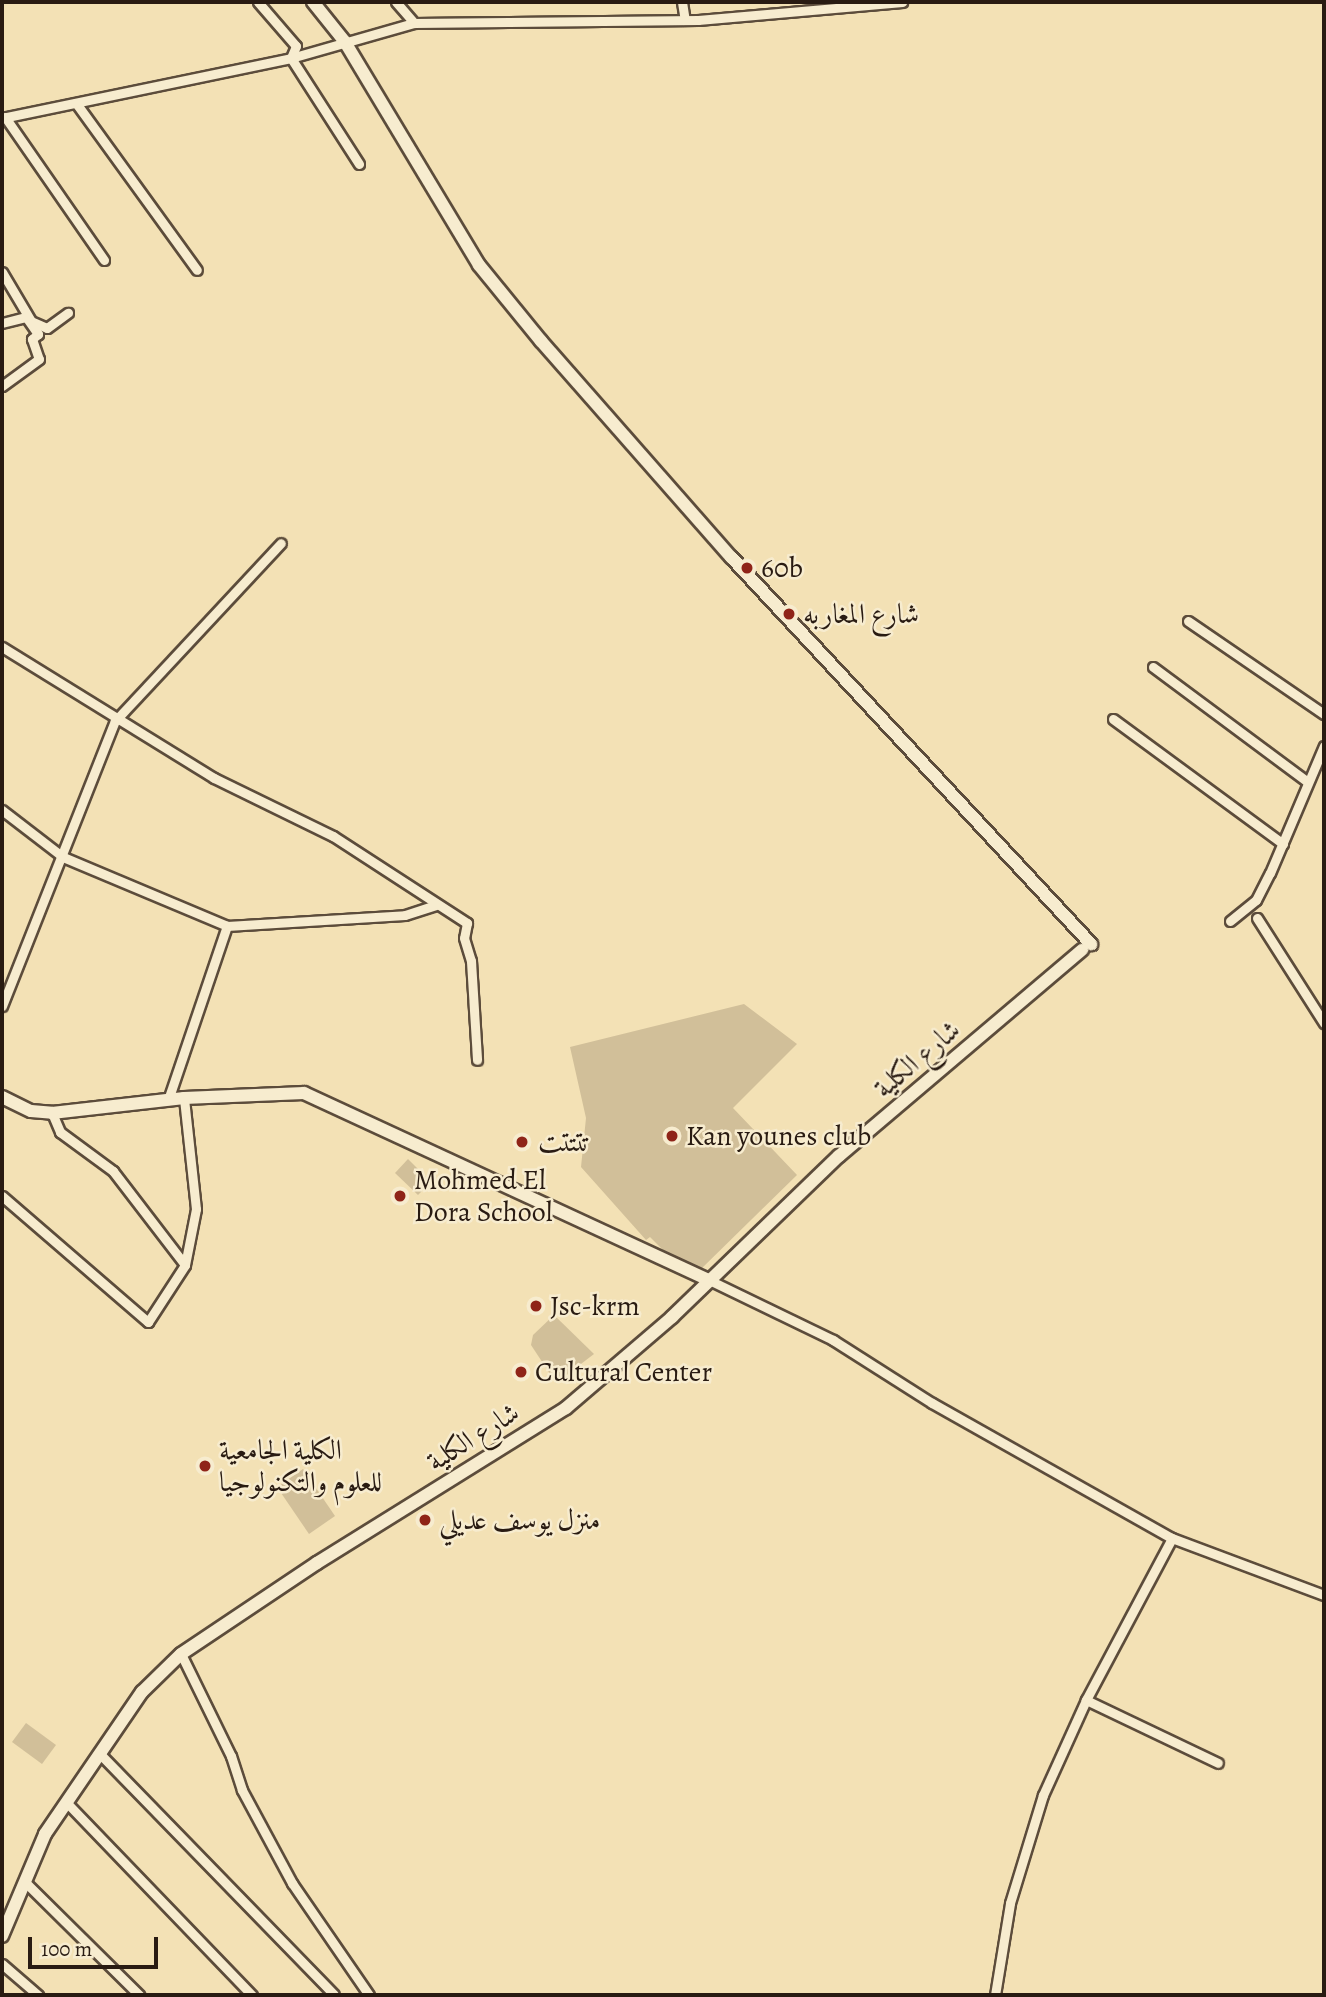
<!DOCTYPE html>
<html>
<head>
<meta charset="utf-8">
<style>
	body { margin:0 }
	#map { position:relative; width:1326px; height:1997px; overflow:hidden; background:#f3e1b5; font-family:Alegreya,Amiri,serif }
	div>[style] { position:absolute }
	.green>* { inset:0; background:#d1bf99 }
	.roads { filter:drop-shadow(2px 0 #5c4c3b) drop-shadow(-2px 0 #5c4c3b) drop-shadow(0 2px #5c4c3b) drop-shadow(0 -2px #5c4c3b) }
	.street>* { height:9px; margin:-4.5px; padding:0 4.5px; transform-origin:4.5px; border-radius:4.5px; background:#f7eccf }
	.secondary>* { height:12px; margin:-6px; padding:0 6px; transform-origin:6px; border-radius:6px; background:#f7eccf }
	.dots>* { width:19px; height:19px; translate:-50% -50%; box-sizing:border-box; border:4px solid #f7eccf; border-radius:50% }
	span { translate:-50% -50%; white-space:nowrap; text-align:center; line-height:1.15; -webkit-text-stroke:5px #f7eccf; paint-order:stroke }
	.poi-label { font-size:28px; color:#291b12 }
	.left { translate:0 -50%; text-align:left }
	.street-label { font-size:28px; color:#291b12 }
	.frame { position:absolute; inset:0; border:4px solid #291b12; pointer-events:none }
	.scale { position:absolute; left:28px; top:1937px; width:130px; height:32px; box-sizing:border-box; border:4px solid #291b12; border-top:0; padding-left:9px; font-size:21px; line-height:24px; white-space:nowrap; color:#291b12; -webkit-text-stroke:5px #f7eccf; paint-order:stroke }
</style>
</head>
<body>
<div id="map">
	<div class="green">
		<i style="clip-path:polygon(744px 1004px,797px 1044px,733px 1108px,797px 1175px,700px 1270px,681px 1268px,650px 1237px,646px 1240px,581px 1167px,586px 1118px,570px 1047px)"></i>
		<i style="clip-path:polygon(408px 1159px,431px 1182px,418px 1195px,395px 1173px)"></i>
		<i style="clip-path:polygon(554px 1315px,594px 1354px,556px 1383px,531px 1345px,533px 1335px)"></i>
		<i style="clip-path:polygon(303px 1469px,335px 1516px,309px 1534px,277px 1487px)"></i>
		<i style="clip-path:polygon(26px 1723px,56px 1745px,42px 1764px,12px 1742px)"></i>
	</div>
	<div class="roads">
		<div class="street">
			<i style="left:258px;top:2px;width:58px;rotate:49.2deg"></i>
			<i style="left:296px;top:46px;width:13px;rotate:113deg"></i>
			<i style="left:291px;top:58px;width:126px;rotate:57.3deg"></i>
			<i style="left:396px;top:2px;width:28px;rotate:49deg"></i>
			<i style="left:682px;top:2px;width:18px;rotate:81deg"></i>
			<i style="left:76px;top:103px;width:206px;rotate:54.1deg"></i>
			<i style="left:5px;top:117px;width:174px;rotate:55.3deg"></i>
			<i style="left:2px;top:118px;width:295px;rotate:-11.7deg"></i>
			<i style="left:291px;top:58px;width:128px;rotate:-15.9deg"></i>
			<i style="left:414px;top:23px;width:284px;rotate:-0.6deg"></i>
			<i style="left:698px;top:20px;width:205px;rotate:-5deg"></i>
			<i style="left:2px;top:272px;width:57px;rotate:59.4deg"></i>
			<i style="left:31px;top:321px;width:17px;rotate:24deg"></i>
			<i style="left:47px;top:328px;width:26px;rotate:-36deg"></i>
			<i style="left:2px;top:323px;width:25px;rotate:-14deg"></i>
			<i style="left:26px;top:317px;width:21px;rotate:55deg"></i>
			<i style="left:38px;top:334px;width:8px;rotate:140deg"></i>
			<i style="left:32px;top:339px;width:21px;rotate:71deg"></i>
			<i style="left:39px;top:359px;width:46px;rotate:143.9deg"></i>
			<i style="left:1188px;top:621px;width:165px;rotate:34.4deg"></i>
			<i style="left:2px;top:647px;width:249px;rotate:31.7deg"></i>
			<i style="left:214px;top:778px;width:132px;rotate:26deg"></i>
			<i style="left:333px;top:836px;width:160px;rotate:33deg"></i>
			<i style="left:467px;top:923px;width:15px;rotate:101deg"></i>
			<i style="left:464px;top:938px;width:24px;rotate:73deg"></i>
			<i style="left:471px;top:961px;width:99px;rotate:86.5deg"></i>
			<i style="left:1153px;top:667px;width:193px;rotate:36.6deg"></i>
			<i style="left:1113px;top:719px;width:211px;rotate:36.3deg"></i>
			<i style="left:2px;top:810px;width:77px;rotate:37.6deg"></i>
			<i style="left:63px;top:857px;width:178px;rotate:22.8deg"></i>
			<i style="left:227px;top:926px;width:178px;rotate:-3.5deg"></i>
			<i style="left:405px;top:915px;width:32px;rotate:-18deg"></i>
			<i style="left:1257px;top:918px;width:125px;rotate:57.5deg"></i>
			<i style="left:1230px;top:921px;width:33px;rotate:-39deg"></i>
			<i style="left:1256px;top:900px;width:30px;rotate:-63deg"></i>
			<i style="left:1270px;top:873px;width:138px;rotate:-67deg"></i>
			<i style="left:2px;top:1006px;width:307px;rotate:-68.4deg"></i>
			<i style="left:115px;top:721px;width:243px;rotate:-47deg"></i>
			<i style="left:168px;top:1100px;width:184px;rotate:-71.3deg"></i>
			<i style="left:52px;top:1113px;width:21px;rotate:67deg"></i>
			<i style="left:60px;top:1132px;width:66px;rotate:36.3deg"></i>
			<i style="left:113px;top:1171px;width:118px;rotate:52.5deg"></i>
			<i style="left:2px;top:1196px;width:193px;rotate:40.8deg"></i>
			<i style="left:148px;top:1322px;width:68px;rotate:-57deg"></i>
			<i style="left:185px;top:1265px;width:57px;rotate:-78.9deg"></i>
			<i style="left:196px;top:1209px;width:112px;rotate:-96.2deg"></i>
			<i style="left:709px;top:1280px;width:138px;rotate:25.8deg"></i>
			<i style="left:833px;top:1340px;width:117px;rotate:32.5deg"></i>
			<i style="left:932px;top:1403px;width:275px;rotate:29.4deg"></i>
			<i style="left:1172px;top:1538px;width:162px;rotate:20.6deg"></i>
			<i style="left:181px;top:1654px;width:114px;rotate:63.9deg"></i>
			<i style="left:231px;top:1756px;width:36px;rotate:72deg"></i>
			<i style="left:242px;top:1790px;width:106px;rotate:61.7deg"></i>
			<i style="left:292px;top:1883px;width:136px;rotate:55.5deg"></i>
			<i style="left:1086px;top:1700px;width:146px;rotate:25.5deg"></i>
			<i style="left:101px;top:1755px;width:334px;rotate:45.8deg"></i>
			<i style="left:67px;top:1803px;width:267px;rotate:46.1deg"></i>
			<i style="left:25px;top:1882px;width:161px;rotate:44.7deg"></i>
			<i style="left:2px;top:1964px;width:48px;rotate:40.7deg"></i>
			<i style="left:995px;top:1995px;width:93px;rotate:-80.7deg"></i>
			<i style="left:1010px;top:1903px;width:113px;rotate:-73deg"></i>
			<i style="left:1043px;top:1795px;width:104px;rotate:-65.6deg"></i>
			<i style="left:1086px;top:1700px;width:183px;rotate:-62deg"></i>
		</div>
		<div class="secondary">
			<i style="left:313px;top:2px;width:51px;rotate:51.3deg"></i>
			<i style="left:345px;top:42px;width:260px;rotate:59deg"></i>
			<i style="left:479px;top:265px;width:98px;rotate:50.8deg"></i>
			<i style="left:541px;top:341px;width:288px;rotate:48.7deg"></i>
			<i style="left:731px;top:557px;width:529px;rotate:47.07deg"></i>
			<i style="left:2px;top:1097px;width:32px;rotate:26deg"></i>
			<i style="left:31px;top:1111px;width:21px;rotate:5deg"></i>
			<i style="left:52px;top:1113px;width:133px;rotate:-6.5deg"></i>
			<i style="left:184px;top:1098px;width:120px;rotate:-2.4deg"></i>
			<i style="left:304px;top:1093px;width:446px;rotate:24.8deg"></i>
			<i style="left:2px;top:1936px;width:111px;rotate:-67.1deg"></i>
			<i style="left:45px;top:1834px;width:172px;rotate:-55.7deg"></i>
			<i style="left:142px;top:1692px;width:54px;rotate:-44.3deg"></i>
			<i style="left:181px;top:1654px;width:164px;rotate:-33.8deg"></i>
			<i style="left:317px;top:1563px;width:293px;rotate:-31.9deg"></i>
			<i style="left:566px;top:1408px;width:140px;rotate:-40.6deg"></i>
			<i style="left:672px;top:1317px;width:232px;rotate:-44deg"></i>
			<i style="left:839px;top:1156px;width:319px;rotate:-40.3deg"></i>
		</div>
	</div>
	<div class="dots">
		<i style="left:747px;top:568px;background:#8f2418"></i>
		<i style="left:789px;top:614px;background:#8f2418"></i>
		<i style="left:672px;top:1136px;background:#8f2418"></i>
		<i style="left:522px;top:1142px;background:#8f2418"></i>
		<i style="left:400px;top:1196px;background:#8f2418"></i>
		<i style="left:536px;top:1306px;background:#8f2418"></i>
		<i style="left:521px;top:1372px;background:#8f2418"></i>
		<i style="left:205px;top:1466px;background:#8f2418"></i>
		<i style="left:425px;top:1520px;background:#8f2418"></i>
	</div>
	<div class="poi-label">
		<span class="left" style="left:761px;top:568px">60b</span>
		<span class="left" style="left:803px;top:614px">شارع المغاربه</span>
		<span class="left" style="left:686px;top:1136px">Kan younes club</span>
		<span class="left" style="left:538px;top:1142px">تتتتت</span>
		<span class="left" style="left:414px;top:1196px">Mohmed El<br>Dora School</span>
		<span class="left" style="left:550px;top:1306px">Jsc-krm</span>
		<span class="left" style="left:535px;top:1372px">Cultural Center</span>
		<span class="left" style="left:219px;top:1466px">الكلية الجامعية<br>للعلوم والتكنولوجيا</span>
		<span class="left" style="left:439px;top:1520px">منزل يوسف عديلي</span>
	</div>
	<div class="street-label">
		<span style="left:917px;top:1059px;rotate:-40deg">شارع الكلية</span>
		<span style="left:473px;top:1437px;rotate:-32deg">شارع الكلية</span>
	</div>
	<div class="frame"></div>
	<div class="scale">100 m</div>
</div>
</body>
</html>
